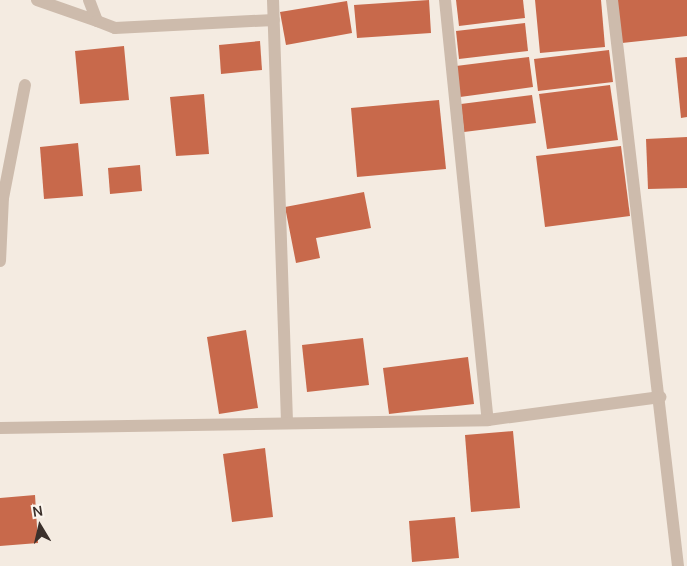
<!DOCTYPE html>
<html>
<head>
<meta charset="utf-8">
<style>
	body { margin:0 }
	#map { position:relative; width:687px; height:566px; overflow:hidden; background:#f4ebe1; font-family:Manrope,sans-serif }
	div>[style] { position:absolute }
	.building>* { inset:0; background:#c8694b }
	.street>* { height:12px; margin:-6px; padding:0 6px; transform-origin:6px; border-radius:6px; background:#cdbbac }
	span { translate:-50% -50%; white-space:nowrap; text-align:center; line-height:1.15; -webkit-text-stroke:4px #fbf5ee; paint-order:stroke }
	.north { position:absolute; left:15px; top:501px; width:50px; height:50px; -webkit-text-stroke:4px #fbf5ee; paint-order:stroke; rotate:351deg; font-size:14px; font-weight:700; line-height:20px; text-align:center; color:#3b302b }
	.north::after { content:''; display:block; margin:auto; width:18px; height:22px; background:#3b302b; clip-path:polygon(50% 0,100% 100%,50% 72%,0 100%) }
</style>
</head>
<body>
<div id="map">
	<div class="building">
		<i style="clip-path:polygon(429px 0,431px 33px,357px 38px,354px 5px)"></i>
		<i style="clip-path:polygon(456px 0,523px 0,525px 18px,459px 26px)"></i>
		<i style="clip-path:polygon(535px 0,601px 0,605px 47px,540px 53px)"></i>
		<i style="clip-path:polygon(617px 0,687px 0,687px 36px,622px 43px)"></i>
		<i style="clip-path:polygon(347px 1px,352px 33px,286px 45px,280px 12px)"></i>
		<i style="clip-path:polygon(525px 23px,528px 51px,459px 59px,456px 31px)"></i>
		<i style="clip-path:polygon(260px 41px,262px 70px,221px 74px,219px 45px)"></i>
		<i style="clip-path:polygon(124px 46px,129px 100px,80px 104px,75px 51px)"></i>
		<i style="clip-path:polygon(609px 50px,613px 82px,538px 91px,534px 59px)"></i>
		<i style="clip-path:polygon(529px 57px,533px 87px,460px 97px,456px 66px)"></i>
		<i style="clip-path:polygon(687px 57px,687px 117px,681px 118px,675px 58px)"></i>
		<i style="clip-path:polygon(610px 85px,618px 140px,547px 149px,539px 94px)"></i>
		<i style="clip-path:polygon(204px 94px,209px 154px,176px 156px,170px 97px)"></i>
		<i style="clip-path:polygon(532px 95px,536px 123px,464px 132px,461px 104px)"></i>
		<i style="clip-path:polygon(439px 100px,446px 169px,357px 177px,351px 108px)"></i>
		<i style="clip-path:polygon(687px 137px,687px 188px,648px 189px,646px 139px)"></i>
		<i style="clip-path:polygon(78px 143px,83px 196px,44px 199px,40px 147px)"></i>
		<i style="clip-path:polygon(621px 146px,630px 216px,545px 227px,536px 156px)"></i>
		<i style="clip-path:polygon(140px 165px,142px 191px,110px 194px,108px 168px)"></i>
		<i style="clip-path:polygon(364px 192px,371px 228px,316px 238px,320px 258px,296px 263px,285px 207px)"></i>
		<i style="clip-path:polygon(246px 330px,258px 408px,219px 414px,207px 337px)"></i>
		<i style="clip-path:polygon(363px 338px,369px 385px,307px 392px,302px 345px)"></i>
		<i style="clip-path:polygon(468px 357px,474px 404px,389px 414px,383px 368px)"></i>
		<i style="clip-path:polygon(513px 431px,520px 508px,471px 512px,465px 435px)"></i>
		<i style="clip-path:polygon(265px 448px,273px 517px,232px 522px,223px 454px)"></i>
		<i style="clip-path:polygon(35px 495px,38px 543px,0 546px,0 498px)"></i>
		<i style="clip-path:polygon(455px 517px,459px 558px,412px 562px,409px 521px)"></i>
	</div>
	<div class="street">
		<i style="left:37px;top:0;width:64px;rotate:19.3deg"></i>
		<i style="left:89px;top:0;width:22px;rotate:69deg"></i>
		<i style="left:97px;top:21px;width:19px;rotate:21deg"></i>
		<i style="left:115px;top:28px;width:159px;rotate:-2.9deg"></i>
		<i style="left:273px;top:0;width:423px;rotate:88.1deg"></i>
		<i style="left:445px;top:0;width:422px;rotate:84.2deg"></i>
		<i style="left:612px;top:0;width:570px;rotate:83.35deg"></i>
		<i style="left:0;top:261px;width:63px;rotate:-87.3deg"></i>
		<i style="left:3px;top:198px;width:115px;rotate:-79deg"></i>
		<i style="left:0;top:428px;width:488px;rotate:-0.9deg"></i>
		<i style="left:488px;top:420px;width:174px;rotate:-7.6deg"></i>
	</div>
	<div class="north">N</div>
</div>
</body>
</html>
